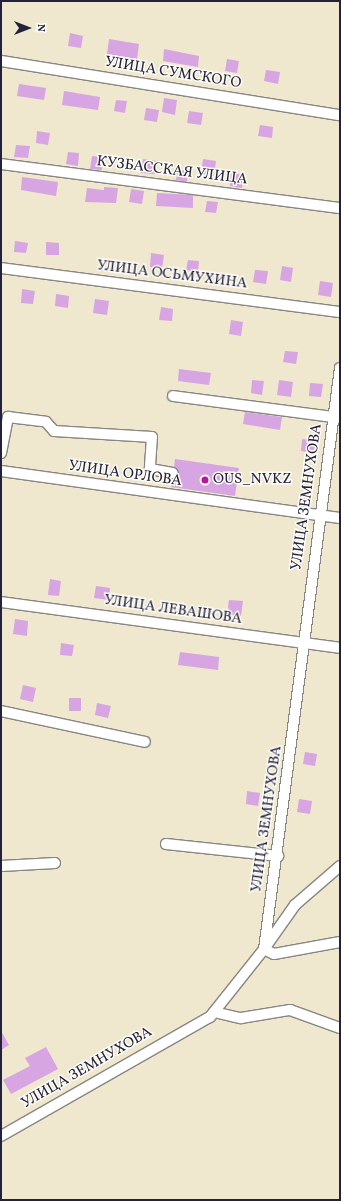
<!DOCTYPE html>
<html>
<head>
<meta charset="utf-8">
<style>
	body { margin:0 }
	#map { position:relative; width:341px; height:1201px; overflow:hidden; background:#efe8ce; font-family:Vollkorn,serif }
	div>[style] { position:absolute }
	.building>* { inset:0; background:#d7a5e2 }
	.roads { filter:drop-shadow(1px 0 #888584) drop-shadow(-1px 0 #888584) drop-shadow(0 1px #888584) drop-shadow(0 -1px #888584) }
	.minor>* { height:10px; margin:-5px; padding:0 5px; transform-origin:5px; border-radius:5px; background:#fff }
	.dots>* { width:11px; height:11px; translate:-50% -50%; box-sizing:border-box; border:2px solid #fdfcf7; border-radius:50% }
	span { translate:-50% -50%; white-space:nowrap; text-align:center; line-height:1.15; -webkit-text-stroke:3px #fdfcf7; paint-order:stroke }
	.street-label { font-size:15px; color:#22223b }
	.poi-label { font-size:15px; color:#22223b }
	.left { translate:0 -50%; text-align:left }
	.frame { position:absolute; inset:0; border:2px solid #22223b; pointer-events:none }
	.north { position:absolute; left:8px; top:8px; width:40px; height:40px; -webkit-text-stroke:3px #fdfcf7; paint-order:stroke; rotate:90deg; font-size:11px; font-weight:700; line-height:16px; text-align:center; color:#22223b }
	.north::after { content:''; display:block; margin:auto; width:14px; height:18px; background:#22223b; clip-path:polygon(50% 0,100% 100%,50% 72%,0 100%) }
</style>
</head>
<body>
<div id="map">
	<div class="building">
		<i style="clip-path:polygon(70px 33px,83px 36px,81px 48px,68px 46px)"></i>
		<i style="clip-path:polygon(109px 39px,139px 44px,137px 59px,107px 54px)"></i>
		<i style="clip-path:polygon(164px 49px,199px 56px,198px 67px,163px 61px)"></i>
		<i style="clip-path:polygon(227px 59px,239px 61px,237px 73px,225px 71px)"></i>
		<i style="clip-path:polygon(266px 70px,280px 72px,278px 84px,264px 81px)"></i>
		<i style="clip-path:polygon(19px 84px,46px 88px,44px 100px,17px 96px)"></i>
		<i style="clip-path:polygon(64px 91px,100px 97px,98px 110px,62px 105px)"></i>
		<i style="clip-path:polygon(164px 98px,177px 100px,175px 115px,162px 112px)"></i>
		<i style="clip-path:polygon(116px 100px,127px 101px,125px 113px,114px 111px)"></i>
		<i style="clip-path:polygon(146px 108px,159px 110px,157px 122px,144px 120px)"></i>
		<i style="clip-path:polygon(189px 111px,203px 113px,201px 125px,187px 123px)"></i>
		<i style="clip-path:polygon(260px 125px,273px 127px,272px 138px,258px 136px)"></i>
		<i style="clip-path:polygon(37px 131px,50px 133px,48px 145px,36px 143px)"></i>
		<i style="clip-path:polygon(16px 145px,30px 146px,28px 158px,14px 157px)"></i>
		<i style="clip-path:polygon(68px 152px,79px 153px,78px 166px,66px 164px)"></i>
		<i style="clip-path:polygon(92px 156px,103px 157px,102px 170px,90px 169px)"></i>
		<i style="clip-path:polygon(143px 159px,157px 161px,155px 174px,141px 173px)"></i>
		<i style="clip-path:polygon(203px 159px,216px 161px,214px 176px,201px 174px)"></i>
		<i style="clip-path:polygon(177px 170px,188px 171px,187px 182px,176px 180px)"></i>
		<i style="clip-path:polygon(231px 173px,243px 175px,242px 188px,230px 186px)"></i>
		<i style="clip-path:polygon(22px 177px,58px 182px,56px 196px,21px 190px)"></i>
		<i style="clip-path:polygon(104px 187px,118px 188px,116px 203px,85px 202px,87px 188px,104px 190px)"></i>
		<i style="clip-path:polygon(131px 189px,144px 191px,142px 204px,129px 202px)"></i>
		<i style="clip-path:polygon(157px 193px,193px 195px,193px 208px,156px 206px)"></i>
		<i style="clip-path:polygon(207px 201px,218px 202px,216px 213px,205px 212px)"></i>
		<i style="clip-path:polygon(15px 241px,28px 243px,26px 253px,14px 252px)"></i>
		<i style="clip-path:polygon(46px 242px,59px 243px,59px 255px,46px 255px)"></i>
		<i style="clip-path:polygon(151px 253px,164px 255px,162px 269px,150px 267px)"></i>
		<i style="clip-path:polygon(188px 260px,199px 261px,198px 272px,186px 270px)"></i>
		<i style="clip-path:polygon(282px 266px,293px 268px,291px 282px,280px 280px)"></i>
		<i style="clip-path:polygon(255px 270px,268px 271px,266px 284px,253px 282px)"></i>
		<i style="clip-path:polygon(320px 281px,333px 283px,331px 297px,318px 295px)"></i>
		<i style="clip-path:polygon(22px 289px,35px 291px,33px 304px,21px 303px)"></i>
		<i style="clip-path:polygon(56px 294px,69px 296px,68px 308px,55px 306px)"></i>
		<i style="clip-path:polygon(95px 299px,109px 301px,107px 315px,93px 313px)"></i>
		<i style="clip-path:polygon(161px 307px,173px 309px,172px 321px,159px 320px)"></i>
		<i style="clip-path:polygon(231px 320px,243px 322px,241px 336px,229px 334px)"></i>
		<i style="clip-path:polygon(285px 351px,298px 352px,296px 364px,283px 362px)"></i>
		<i style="clip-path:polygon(179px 369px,211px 373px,209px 385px,178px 381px)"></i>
		<i style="clip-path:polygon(252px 380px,264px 381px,262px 395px,251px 393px)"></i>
		<i style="clip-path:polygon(279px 380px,293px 382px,291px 397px,277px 395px)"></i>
		<i style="clip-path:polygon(310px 383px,323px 384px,321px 397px,309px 396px)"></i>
		<i style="clip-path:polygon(245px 412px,282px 417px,280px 430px,243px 424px)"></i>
		<i style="clip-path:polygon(302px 439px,315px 441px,314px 453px,301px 451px)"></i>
		<i style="clip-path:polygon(175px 459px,239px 468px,235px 496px,171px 487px,172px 479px,179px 474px,174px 467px)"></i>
		<i style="clip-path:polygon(50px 579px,61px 581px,59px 596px,48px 595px)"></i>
		<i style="clip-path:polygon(96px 586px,110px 588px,109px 600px,94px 598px)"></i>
		<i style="clip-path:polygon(229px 600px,243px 601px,241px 616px,227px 614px)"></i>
		<i style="clip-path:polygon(15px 619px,28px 621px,27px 636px,13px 634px)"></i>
		<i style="clip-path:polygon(61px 643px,74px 645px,72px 656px,60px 655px)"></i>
		<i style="clip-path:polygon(180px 652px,219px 657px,218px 670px,178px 665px)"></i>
		<i style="clip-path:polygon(23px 685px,36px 688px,33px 702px,20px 699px)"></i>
		<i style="clip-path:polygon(69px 698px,81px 698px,81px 711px,69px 711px)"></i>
		<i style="clip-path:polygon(97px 703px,111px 706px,108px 718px,95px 715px)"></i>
		<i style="clip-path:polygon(305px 752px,317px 754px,315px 766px,303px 764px)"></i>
		<i style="clip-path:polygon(247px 791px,260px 793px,258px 806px,246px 804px)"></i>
		<i style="clip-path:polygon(299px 799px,312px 801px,310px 814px,297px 812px)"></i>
		<i style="clip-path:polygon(1px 1031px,9px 1045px,1px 1050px)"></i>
		<i style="clip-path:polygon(46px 1047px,58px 1069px,11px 1094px,3px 1080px,30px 1066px,25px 1058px)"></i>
	</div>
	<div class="roads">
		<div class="minor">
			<i style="left:1px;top:61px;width:343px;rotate:9.1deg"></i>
			<i style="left:1px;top:164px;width:342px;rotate:7.4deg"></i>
			<i style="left:1px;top:268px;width:342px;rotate:7.4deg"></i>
			<i style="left:173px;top:396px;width:168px;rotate:7.5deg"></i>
			<i style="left:1px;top:453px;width:37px;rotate:-79deg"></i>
			<i style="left:8px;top:417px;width:38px;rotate:7deg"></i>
			<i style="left:46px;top:422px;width:12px;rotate:48deg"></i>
			<i style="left:54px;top:431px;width:98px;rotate:3.5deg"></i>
			<i style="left:152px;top:437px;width:32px;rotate:94deg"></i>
			<i style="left:150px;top:469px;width:23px;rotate:10deg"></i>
			<i style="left:1px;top:471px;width:342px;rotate:7.9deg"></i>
			<i style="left:1px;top:602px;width:342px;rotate:7.7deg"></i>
			<i style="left:1px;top:711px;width:147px;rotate:12.1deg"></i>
			<i style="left:166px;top:844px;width:113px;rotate:6.1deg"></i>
			<i style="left:1px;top:866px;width:54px;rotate:-3.2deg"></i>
			<i style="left:340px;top:866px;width:60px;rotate:139.1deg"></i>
			<i style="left:295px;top:905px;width:54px;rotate:125.2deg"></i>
			<i style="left:264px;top:949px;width:11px;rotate:27deg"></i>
			<i style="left:274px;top:954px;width:67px;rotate:-10.3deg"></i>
			<i style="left:214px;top:1012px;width:28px;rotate:13deg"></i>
			<i style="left:241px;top:1018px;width:50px;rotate:-9.3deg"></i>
			<i style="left:290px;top:1010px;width:53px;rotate:19.8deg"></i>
			<i style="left:1px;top:1136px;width:241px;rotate:-29.7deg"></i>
			<i style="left:210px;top:1017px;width:87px;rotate:-51.5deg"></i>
			<i style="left:264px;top:949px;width:586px;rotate:-82.55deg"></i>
		</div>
	</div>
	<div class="dots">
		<i style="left:205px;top:480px;background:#b5179e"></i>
	</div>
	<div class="street-label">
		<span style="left:173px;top:73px;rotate:9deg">УЛИЦА СУМСКОГО</span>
		<span style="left:172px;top:171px;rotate:7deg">КУЗБАССКАЯ УЛИЦА</span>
		<span style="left:172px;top:275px;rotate:7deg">УЛИЦА ОСЬМУХИНА</span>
		<span style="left:125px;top:474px;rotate:8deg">УЛИЦА ОРЛОВА</span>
		<span style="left:307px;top:497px;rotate:-82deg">УЛИЦА ЗЕМНУХОВА</span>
		<span style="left:173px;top:610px;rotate:8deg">УЛИЦА ЛЕВАШОВА</span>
		<span style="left:267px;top:819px;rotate:-82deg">УЛИЦА ЗЕМНУХОВА</span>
		<span style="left:87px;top:1068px;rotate:-30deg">УЛИЦА ЗЕМНУХОВА</span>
	</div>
	<div class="poi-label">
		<span class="left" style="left:213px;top:480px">OUS_NVKZ</span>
	</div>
	<div class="frame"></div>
	<div class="north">N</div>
</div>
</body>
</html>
